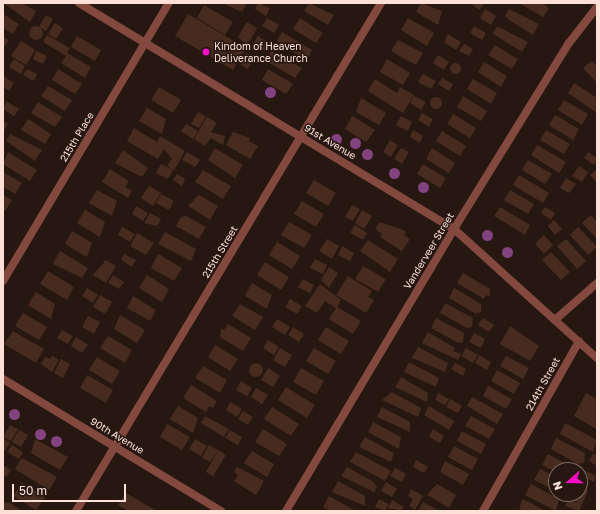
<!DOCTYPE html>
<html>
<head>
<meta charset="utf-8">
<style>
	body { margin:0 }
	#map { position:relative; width:600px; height:514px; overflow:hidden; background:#271711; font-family:"Golos Text",sans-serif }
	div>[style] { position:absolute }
	.building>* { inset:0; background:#472b1e }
	.round { border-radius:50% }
	.street>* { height:8px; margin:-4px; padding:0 4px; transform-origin:4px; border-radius:4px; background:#84493e }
	.trees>* { width:11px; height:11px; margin:-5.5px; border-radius:50%; background:#824380 }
	.dots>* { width:11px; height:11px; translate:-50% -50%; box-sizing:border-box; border:2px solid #271711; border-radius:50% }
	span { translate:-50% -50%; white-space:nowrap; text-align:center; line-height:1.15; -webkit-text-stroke:3px #271711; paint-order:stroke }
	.poi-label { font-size:10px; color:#fde1d9 }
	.left { translate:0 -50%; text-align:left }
	.street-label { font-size:10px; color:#fde1d9 }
	.frame { position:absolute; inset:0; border:4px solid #fde1d9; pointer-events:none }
	.north { position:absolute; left:548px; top:462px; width:40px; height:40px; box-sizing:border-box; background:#271711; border:1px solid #7d6861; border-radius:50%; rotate:250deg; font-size:11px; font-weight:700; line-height:16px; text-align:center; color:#fde1d9 }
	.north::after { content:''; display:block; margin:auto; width:14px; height:18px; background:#f50dc3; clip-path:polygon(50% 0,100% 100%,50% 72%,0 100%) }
	.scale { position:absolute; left:12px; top:484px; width:114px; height:18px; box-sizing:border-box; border:2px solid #fde1d9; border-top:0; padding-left:5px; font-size:12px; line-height:14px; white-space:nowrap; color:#fde1d9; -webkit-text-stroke:3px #271711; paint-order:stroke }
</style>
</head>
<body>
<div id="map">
	<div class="building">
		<i style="clip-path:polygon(3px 3px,22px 3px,36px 11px,30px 22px)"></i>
		<i style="clip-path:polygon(222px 3px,247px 3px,242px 12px)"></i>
		<i style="clip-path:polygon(258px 3px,270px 8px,266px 16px,255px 9px)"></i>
		<i style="clip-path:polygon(309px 3px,334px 15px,328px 25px,304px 11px)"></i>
		<i style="clip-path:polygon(421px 3px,442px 11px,438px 25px,416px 12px)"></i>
		<i style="clip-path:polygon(469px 3px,484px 3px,480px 10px)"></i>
		<i style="clip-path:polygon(519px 3px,542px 3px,549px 8px,543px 17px)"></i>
		<i style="clip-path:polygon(204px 5px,233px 22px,225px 35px,197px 18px)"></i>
		<i style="clip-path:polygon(485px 9px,496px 16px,491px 25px,480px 18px)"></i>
		<i style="clip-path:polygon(509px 9px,539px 24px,533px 35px,509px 20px,505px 16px)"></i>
		<i style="clip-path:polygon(3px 14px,19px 24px,13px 34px,3px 28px)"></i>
		<i style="clip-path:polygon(188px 14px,246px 48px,233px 70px,175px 36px)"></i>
		<i style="clip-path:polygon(46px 15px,53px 19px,46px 31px,39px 27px)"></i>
		<i style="clip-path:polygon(267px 18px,279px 25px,274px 33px,262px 26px)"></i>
		<i style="clip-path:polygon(300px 18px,323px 33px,316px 43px,293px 29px)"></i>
		<i style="clip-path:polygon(408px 18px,434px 33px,427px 46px,401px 30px)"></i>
		<i style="clip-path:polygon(247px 22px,257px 28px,247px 46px,238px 37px)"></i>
		<i style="clip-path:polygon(55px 23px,63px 28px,56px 39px,48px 34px)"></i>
		<i style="clip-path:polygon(474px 26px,486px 33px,482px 40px,470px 33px)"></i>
		<i style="clip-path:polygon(497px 26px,528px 42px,522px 52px,493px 34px)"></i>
		<i class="round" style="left:29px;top:26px;width:14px;height:14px"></i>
		<i style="clip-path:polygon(282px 32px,312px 50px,306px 61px,277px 41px)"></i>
		<i style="clip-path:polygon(448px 34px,461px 42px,456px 50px,444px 42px)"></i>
		<i style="clip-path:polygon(47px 35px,70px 48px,67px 53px,91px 67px,85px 78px,61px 63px,66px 56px,43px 42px)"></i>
		<i style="clip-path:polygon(77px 36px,101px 50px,95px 61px,71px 47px)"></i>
		<i style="clip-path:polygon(258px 36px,269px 43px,265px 51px,253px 44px)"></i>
		<i style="clip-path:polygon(3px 37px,9px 40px,3px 49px)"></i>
		<i style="clip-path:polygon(398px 40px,423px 53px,416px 65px,391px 51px)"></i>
		<i style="clip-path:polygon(21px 41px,35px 50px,26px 65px,11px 56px)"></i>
		<i style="clip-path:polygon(464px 44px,473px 49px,469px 56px,459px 51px)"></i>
		<i style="clip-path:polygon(495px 45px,518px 59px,512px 69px,488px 55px)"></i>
		<i style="clip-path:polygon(36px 51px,47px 56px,43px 64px,33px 59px)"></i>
		<i style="clip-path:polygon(271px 51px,302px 68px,295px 78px,266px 61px)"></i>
		<i style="clip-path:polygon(247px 53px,255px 57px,248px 69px,241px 65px)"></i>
		<i style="clip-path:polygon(438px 55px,449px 62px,444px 70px,433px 63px)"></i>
		<i style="clip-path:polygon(14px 59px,25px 66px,21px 74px,9px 67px)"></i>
		<i style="clip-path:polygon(387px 59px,410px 73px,403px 85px,380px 72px)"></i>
		<i style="clip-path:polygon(592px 61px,597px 66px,597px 83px,583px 68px)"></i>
		<i style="clip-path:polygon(484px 62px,507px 76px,501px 87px,478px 72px)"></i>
		<i class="round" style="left:449.5px;top:62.5px;width:11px;height:11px"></i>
		<i style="clip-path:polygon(27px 69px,37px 74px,34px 81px,23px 75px)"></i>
		<i style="clip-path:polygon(58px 69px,82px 84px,75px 94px,52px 80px)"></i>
		<i style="clip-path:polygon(268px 69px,293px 84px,286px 94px,262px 80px)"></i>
		<i style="clip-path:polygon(423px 74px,436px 81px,431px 89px,418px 82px)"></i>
		<i style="clip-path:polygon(3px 76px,14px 83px,9px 91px,3px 87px)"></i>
		<i style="clip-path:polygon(442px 78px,453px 84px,449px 91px,438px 84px)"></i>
		<i style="clip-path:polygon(375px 79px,397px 93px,400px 87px,414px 95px,403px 113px,368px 91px)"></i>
		<i style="clip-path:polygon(473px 79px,497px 93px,491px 104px,467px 89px)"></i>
		<i style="clip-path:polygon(574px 83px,597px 98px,597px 113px,568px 93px)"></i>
		<i style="clip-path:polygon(48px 86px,72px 100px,65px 111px,41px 96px)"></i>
		<i style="clip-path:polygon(159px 87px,181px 100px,173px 113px,151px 100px)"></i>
		<i style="clip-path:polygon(414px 96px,426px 102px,421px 110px,410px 103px)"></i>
		<i style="clip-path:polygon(463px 96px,487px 111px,481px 121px,457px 107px)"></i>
		<i class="round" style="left:430px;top:97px;width:12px;height:12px"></i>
		<i style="clip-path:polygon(361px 98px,386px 113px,379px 125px,356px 112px)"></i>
		<i style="clip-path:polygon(564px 100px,588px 114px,582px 125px,558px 110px)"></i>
		<i style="clip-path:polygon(6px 101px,19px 109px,14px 116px,3px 109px)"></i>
		<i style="clip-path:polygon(38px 102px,62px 117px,55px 127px,31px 113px)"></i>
		<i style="clip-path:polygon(147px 108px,166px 119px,162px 134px,139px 121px)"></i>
		<i style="clip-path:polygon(198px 112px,206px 117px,199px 128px,191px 124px)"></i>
		<i style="clip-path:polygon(422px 113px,433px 119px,429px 127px,418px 120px)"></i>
		<i style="clip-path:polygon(453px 114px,476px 128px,470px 138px,447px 124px)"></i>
		<i style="clip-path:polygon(555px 115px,579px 129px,573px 140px,549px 125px)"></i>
		<i style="clip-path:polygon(352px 116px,375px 130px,366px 142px,345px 129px)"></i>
		<i style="clip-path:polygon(401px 116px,412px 122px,408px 131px,396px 125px)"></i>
		<i style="clip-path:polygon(207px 117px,217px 123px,211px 132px,225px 136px,223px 145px,211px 138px,205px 146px,194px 139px)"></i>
		<i style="clip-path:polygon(28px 119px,51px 134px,45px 144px,21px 130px)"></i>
		<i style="clip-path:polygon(3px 121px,8px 124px,3px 132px)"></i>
		<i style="clip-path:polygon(186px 124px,198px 131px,193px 139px,181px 131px)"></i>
		<i style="clip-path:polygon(134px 128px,157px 142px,160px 136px,185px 151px,174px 170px,167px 166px,172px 159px,164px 149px,158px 159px,127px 141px)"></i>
		<i style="clip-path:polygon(413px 130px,423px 136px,420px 143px,410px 137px)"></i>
		<i style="clip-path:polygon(546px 130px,570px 144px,564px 154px,540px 140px)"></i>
		<i style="clip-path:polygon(442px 131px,466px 146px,460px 156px,436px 141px)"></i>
		<i style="clip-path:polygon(233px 132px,250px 138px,249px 141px,258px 146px,250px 159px,226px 145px)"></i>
		<i style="clip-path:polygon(10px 134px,42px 150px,35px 161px,6px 141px)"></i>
		<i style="clip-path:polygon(390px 140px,398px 145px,391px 157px,383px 152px)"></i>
		<i style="clip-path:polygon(537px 145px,566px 162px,559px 173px,531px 155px)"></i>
		<i style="clip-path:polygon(215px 148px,243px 165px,235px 178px,208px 160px)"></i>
		<i style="clip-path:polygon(401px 148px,409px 152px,402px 164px,394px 159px)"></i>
		<i style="clip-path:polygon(432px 148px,455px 163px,449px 173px,426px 159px)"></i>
		<i style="clip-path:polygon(123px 150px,148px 168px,142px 177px,115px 163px)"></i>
		<i style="clip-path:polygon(8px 152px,37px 170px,30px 181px,3px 164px)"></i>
		<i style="clip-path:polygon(187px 152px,200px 160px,195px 167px,182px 160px)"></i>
		<i style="clip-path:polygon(588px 152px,597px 158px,594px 165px,584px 158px)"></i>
		<i style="clip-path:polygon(528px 160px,552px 174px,545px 184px,522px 170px)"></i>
		<i style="clip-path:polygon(161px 164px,173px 170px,168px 179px,156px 173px)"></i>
		<i style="clip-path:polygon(423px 164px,446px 178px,440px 188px,417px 174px)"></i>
		<i style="clip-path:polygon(579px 166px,588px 172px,582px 182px,572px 176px)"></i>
		<i style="clip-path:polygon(110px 169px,129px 181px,125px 187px,132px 191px,128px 198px,102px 182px)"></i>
		<i style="clip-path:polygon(597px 169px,597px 183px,590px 175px)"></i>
		<i style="clip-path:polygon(203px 170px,231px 186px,223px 199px,195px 182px)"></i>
		<i style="clip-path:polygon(3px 172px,22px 183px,15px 194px,3px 187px)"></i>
		<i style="clip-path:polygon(177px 174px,185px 179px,182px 186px,173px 180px)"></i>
		<i style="clip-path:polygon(519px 175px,549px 193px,543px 203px,513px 185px)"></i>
		<i style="clip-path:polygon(566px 178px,576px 184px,569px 193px,560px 188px)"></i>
		<i style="clip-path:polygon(314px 180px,336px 193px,328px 206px,306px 193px)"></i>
		<i style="clip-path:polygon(149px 186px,161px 193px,153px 206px,141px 198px)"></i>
		<i style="clip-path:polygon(97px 190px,117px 201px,112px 216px,89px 203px)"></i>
		<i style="clip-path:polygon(510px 190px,534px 204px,528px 214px,504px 200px)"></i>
		<i style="clip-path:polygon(161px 194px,174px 201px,169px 210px,156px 203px)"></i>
		<i style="clip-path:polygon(3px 195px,12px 200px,5px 211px,3px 210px)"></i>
		<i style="clip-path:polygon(199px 195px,218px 206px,210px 220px,188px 206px)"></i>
		<i style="clip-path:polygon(302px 201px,324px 214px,316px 227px,294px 214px)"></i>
		<i style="clip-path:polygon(352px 205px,360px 209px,353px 221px,345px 217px)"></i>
		<i style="clip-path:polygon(136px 206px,148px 213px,143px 221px,132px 214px)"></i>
		<i style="clip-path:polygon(500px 207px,530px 225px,525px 235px,494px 216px)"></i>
		<i style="clip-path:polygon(545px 207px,555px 213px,551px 220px,541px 213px)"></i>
		<i style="clip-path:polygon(85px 210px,105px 222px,100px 237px,77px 223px)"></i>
		<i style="clip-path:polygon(362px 210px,372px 216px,364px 229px,355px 223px)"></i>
		<i style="clip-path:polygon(150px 213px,161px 219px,157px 226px,144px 223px)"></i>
		<i style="clip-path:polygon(591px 215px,597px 222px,597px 239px,582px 223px)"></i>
		<i style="clip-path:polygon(186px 216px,206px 227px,199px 239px,176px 226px,181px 217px)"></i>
		<i style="clip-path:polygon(554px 220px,562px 229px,555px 235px,548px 226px)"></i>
		<i style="clip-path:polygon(289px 222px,312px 235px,304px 248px,281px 235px)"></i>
		<i style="clip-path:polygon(380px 222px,406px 231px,404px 235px,410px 239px,402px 251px,380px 237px,382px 234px,375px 229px)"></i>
		<i style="clip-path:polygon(355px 225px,367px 233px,363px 240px,350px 233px)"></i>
		<i style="clip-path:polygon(122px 227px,135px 234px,130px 242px,118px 235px)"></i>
		<i style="clip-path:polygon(578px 227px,597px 247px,588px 255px,570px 235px)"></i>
		<i style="clip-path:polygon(72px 231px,92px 243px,87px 257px,65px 244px)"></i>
		<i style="clip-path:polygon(165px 232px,196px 249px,191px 261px,158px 244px)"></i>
		<i style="clip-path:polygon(137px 233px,154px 243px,146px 255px,130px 246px)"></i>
		<i style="clip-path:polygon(544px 235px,553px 245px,544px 254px,535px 244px)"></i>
		<i style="clip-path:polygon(327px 239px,339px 246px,332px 259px,319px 251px)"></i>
		<i style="clip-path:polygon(566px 239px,586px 261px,577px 269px,557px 246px)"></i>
		<i style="clip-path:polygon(368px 240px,398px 259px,390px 272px,360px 251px)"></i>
		<i style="clip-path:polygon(277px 242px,300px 256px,292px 269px,269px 255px)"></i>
		<i style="clip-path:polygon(342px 246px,354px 253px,350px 261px,338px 255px)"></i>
		<i style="clip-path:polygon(60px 251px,88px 268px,82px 278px,53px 264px)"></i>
		<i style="clip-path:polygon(551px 252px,570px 272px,561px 280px,542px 260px)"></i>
		<i style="clip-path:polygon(124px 254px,136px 260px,132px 267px,121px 260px)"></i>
		<i style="clip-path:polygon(158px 254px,182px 268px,174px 281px,151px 268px)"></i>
		<i style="clip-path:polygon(315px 259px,327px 265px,323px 274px,310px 268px)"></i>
		<i style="clip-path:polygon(106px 260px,116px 266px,106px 283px,93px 275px)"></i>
		<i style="clip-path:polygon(265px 262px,289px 277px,281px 290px,257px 275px)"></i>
		<i style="clip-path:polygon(363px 266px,386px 279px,378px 292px,355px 279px)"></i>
		<i style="clip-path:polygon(329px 267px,338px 273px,329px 288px,321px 280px)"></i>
		<i style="clip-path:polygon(48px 271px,74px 287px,67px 300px,40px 284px)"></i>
		<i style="clip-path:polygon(463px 273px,490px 289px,490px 297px,486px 295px,484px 299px,457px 283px)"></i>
		<i style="clip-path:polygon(113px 275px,124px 282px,119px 289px,108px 283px)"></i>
		<i style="clip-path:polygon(147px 275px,169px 289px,162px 302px,139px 288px)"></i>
		<i style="clip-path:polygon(348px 276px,372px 291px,368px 297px,374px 300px,366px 313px,336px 295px)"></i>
		<i style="clip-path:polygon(303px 279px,314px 285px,310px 293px,298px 287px)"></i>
		<i style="clip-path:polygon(252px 283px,272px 295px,267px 309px,245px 296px)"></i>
		<i style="clip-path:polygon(320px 284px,341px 300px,337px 307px,361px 321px,353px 334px,329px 319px,336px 308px,325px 301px,317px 313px,305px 306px)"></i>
		<i style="clip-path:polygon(87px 288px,98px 295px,93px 303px,82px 296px)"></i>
		<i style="clip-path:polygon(454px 288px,481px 304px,481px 312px,476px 314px,449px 298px)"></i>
		<i style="clip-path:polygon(36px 292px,55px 304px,51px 319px,28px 305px)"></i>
		<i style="clip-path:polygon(100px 295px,112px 302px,105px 314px,93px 307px)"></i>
		<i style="clip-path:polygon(133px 296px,156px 310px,150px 321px,127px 308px)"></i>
		<i style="clip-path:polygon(290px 299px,302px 306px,297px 314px,285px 307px)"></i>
		<i style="clip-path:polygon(445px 303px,473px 318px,472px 327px,467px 328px,440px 313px)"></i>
		<i style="clip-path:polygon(240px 304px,263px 317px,255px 330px,232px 316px)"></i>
		<i style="clip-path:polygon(23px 313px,47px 327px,39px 340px,15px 326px)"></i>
		<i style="clip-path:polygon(120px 315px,145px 330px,137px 343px,114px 329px)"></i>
		<i style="clip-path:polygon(88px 316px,100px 322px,94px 334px,82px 327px)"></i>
		<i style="clip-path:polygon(436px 318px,464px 333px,463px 342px,458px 343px,431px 328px)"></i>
		<i style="clip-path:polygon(483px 318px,494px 325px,489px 332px,478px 325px)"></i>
		<i style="clip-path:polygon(277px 319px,290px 327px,285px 335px,272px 327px)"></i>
		<i style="clip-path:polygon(228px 324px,251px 338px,243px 351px,220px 337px,221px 328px,224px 330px)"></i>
		<i style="clip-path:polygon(510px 326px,539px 346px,530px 361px,500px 344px)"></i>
		<i style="clip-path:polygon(293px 327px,304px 334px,299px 342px,288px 335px)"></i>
		<i style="clip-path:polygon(326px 327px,349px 341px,341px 354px,318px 340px)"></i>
		<i style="clip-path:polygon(62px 330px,73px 336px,68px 344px,57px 338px)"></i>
		<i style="clip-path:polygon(13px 331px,44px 349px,36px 363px,4px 344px)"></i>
		<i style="clip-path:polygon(428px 332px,455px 348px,453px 351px,461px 354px,458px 360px,422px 343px)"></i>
		<i style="clip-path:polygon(474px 333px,485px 339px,481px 348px,469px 342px)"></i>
		<i style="clip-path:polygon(108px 336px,132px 350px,125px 363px,100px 348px)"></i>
		<i style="clip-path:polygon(76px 337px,88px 345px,82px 353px,71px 346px)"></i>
		<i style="clip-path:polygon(268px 340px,279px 347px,274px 355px,263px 348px)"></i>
		<i style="clip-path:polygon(215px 345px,238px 359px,230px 371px,208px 357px)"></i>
		<i style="clip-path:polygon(418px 347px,448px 363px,445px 372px,412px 358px)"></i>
		<i style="clip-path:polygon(280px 348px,292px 355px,285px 367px,273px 360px)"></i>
		<i style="clip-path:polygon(314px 348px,336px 361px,328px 374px,306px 361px)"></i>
		<i style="clip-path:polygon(466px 348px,478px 355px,473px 363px,461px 356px)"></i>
		<i style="clip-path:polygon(479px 355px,491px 362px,487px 370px,475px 363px)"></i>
		<i style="clip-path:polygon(52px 356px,59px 360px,52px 372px,41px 364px,45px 357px,50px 359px)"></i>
		<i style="clip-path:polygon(506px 356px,529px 368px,523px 379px,500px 366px)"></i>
		<i style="clip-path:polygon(97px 357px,120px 371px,112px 384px,89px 370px)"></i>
		<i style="clip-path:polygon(61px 359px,70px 364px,63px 378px,54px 373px)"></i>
		<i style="clip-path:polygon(409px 362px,439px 378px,436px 387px,404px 372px)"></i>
		<i style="clip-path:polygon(455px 363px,466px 369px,463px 376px,451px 369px)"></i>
		<i class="round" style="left:249px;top:363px;width:14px;height:14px"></i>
		<i style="clip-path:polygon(203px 366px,227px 380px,220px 393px,195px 378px)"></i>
		<i style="clip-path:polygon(268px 368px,280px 376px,273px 387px,261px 380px)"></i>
		<i style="clip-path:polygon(301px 368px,324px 381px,316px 395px,293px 382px)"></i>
		<i style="clip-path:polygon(497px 370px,520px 383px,514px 394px,491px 381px)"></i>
		<i style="clip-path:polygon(87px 375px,113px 390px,106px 403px,80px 388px)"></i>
		<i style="clip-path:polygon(401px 377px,428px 393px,427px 402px,395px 387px)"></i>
		<i style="clip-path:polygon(241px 381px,252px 388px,247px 396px,236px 390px)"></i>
		<i style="clip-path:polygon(191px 385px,217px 401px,213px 408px,209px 406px,206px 412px,183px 398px)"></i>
		<i style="clip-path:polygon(488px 386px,512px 399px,506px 409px,483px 396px)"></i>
		<i style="clip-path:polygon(286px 387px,315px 405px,307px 418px,278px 400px)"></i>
		<i style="clip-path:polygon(256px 388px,268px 395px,262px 404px,251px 397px)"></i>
		<i style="clip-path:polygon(392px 392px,421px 408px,418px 417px,382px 400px)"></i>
		<i style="clip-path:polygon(438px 393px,449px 399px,445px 405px,435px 400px)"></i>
		<i style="clip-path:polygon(586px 393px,597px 399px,596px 429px,574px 416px)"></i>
		<i style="clip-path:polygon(472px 397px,503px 414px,497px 424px,467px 406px)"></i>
		<i style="clip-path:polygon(450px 399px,462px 406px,458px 413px,446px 407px)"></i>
		<i style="clip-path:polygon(230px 402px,242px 409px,237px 417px,226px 410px)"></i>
		<i style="clip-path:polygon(178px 406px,198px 418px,193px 433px,170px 419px)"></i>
		<i style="clip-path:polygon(429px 406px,454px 421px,449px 430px,424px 415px)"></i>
		<i style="clip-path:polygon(272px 407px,299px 424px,291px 436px,264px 419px)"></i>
		<i style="clip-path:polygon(382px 407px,410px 422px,410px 432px,377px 417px)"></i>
		<i style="clip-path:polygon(243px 411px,253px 417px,248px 425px,238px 419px)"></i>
		<i style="clip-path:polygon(205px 416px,229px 429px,224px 437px,201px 423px)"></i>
		<i style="clip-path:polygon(471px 416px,495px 429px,489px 439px,465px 426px)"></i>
		<i style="clip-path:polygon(373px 422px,401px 437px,399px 449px,368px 432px)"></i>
		<i style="clip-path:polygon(565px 423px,597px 440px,593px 452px,560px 434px)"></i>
		<i style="clip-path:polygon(167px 424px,190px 437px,182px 450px,160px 437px)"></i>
		<i style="clip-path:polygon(10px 425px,18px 429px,11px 441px,3px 437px)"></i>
		<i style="clip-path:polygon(263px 429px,287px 444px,279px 456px,255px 442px)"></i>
		<i style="clip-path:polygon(433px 429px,444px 436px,440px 443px,429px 437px)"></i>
		<i style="clip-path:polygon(19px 430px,28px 435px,21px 447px,12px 442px)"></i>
		<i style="clip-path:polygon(230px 430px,242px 437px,238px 445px,225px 438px)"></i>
		<i style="clip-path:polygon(462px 431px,486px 444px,481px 454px,457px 441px)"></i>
		<i style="clip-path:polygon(365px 437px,394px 453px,391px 462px,359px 447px)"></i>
		<i style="clip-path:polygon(3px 438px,10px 443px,5px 451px,3px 450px)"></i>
		<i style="clip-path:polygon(556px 438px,585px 453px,584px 463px,578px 464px,551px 449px)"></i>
		<i style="clip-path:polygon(35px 439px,68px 457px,60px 470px,31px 453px)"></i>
		<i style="clip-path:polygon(195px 439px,207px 446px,201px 456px,189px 449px)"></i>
		<i style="clip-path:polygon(12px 445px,23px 452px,19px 459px,7px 452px)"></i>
		<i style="clip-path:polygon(209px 445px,218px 450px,210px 462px,202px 458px)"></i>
		<i style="clip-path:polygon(454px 446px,478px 459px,472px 470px,448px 457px)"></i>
		<i style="clip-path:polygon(218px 450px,226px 455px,213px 476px,206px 472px)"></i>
		<i style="clip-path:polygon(252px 451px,274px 464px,267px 477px,244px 463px)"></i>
		<i style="clip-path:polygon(356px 452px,391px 471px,385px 481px,350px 462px)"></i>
		<i style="clip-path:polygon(593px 453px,597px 455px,597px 466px,589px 461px)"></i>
		<i style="clip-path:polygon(548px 454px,576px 469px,575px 470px,556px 472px,542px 465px)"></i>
		<i style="clip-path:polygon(22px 458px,57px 477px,49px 490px,15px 469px)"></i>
		<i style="clip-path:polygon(416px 460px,428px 467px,424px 473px,413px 467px)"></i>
		<i style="clip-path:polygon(445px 461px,469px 474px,463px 485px,440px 472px)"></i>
		<i style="clip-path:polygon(3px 465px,11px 470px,6px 477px,3px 475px)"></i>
		<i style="clip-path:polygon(237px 467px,264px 481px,256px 495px,234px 481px,238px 475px,234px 472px)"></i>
		<i style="clip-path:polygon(347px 467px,374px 482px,377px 487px,374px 492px,341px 476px)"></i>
		<i style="clip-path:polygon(395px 468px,406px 474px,402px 482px,390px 476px)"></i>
		<i style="clip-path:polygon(540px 469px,556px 477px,556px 491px,534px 480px)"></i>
		<i style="clip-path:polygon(584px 470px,596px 476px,594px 482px,581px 475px)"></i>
		<i style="clip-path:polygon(338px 481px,365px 496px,365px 506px,332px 492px)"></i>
		<i style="clip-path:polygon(386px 482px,397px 489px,392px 497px,381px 491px)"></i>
		<i style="clip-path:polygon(22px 483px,45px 497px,36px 510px,13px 496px)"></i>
		<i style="clip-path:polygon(437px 484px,456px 495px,449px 508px,427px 495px)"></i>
		<i style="clip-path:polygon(531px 484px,559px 499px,556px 511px,525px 495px)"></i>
		<i style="clip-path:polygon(580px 486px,588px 490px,582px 505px,569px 497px,580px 494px)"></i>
		<i style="clip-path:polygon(411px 489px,423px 496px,415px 510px,409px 506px,413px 499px,408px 496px)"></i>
		<i style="clip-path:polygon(126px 493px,157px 511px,128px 511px,118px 505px)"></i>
		<i style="clip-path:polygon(329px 496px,356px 511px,331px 511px,323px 507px)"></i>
		<i style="clip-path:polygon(379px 499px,389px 504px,385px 511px,375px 507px)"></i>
		<i style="clip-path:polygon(522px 499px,529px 502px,545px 511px,519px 511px)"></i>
		<i style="clip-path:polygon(569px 499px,582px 505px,579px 511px,565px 506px)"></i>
		<i style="clip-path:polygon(392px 500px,404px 507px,402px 511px,388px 508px)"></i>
		<i style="clip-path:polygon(3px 502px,10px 503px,22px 511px,3px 511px)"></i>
		<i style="clip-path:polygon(423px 502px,440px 511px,418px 511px)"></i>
	</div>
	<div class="street">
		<i style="left:79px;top:3px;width:438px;rotate:31.1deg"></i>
		<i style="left:454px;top:229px;width:193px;rotate:42.1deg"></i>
		<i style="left:3px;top:281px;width:324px;rotate:-59.2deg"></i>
		<i style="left:556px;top:319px;width:55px;rotate:-41.3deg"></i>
		<i style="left:3px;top:379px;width:255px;rotate:31.2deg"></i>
		<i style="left:76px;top:511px;width:593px;rotate:-59.02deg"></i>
		<i style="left:286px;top:511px;width:328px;rotate:-59.2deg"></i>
		<i style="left:454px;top:229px;width:219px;rotate:-58.3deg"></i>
		<i style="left:569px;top:43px;width:46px;rotate:-52.1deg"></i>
		<i style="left:483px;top:511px;width:195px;rotate:-60.5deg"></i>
	</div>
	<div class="trees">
		<i style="left:270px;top:92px"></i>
		<i style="left:336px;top:139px"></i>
		<i style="left:355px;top:143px"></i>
		<i style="left:367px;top:154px"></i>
		<i style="left:394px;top:173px"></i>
		<i style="left:423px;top:187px"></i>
		<i style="left:487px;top:235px"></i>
		<i style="left:507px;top:252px"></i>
		<i style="left:14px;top:414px"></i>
		<i style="left:40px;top:434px"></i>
		<i style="left:56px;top:441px"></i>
	</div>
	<div class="dots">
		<i style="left:206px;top:52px;background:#f50dc3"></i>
	</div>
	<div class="poi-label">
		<span class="left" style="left:214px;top:52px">Kindom of Heaven<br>Deliverance Church</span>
	</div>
	<div class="street-label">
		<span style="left:77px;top:137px;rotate:-59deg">215th Place</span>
		<span style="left:330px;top:142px;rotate:31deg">91st Avenue</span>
		<span style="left:429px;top:251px;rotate:-59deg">Vanderveer Street</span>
		<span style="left:220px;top:252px;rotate:-59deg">215th Street</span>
		<span style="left:543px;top:384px;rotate:-61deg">214th Street</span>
		<span style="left:117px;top:436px;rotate:31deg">90th Avenue</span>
	</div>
	<div class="frame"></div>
	<div class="north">N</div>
	<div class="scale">50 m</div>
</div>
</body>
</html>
